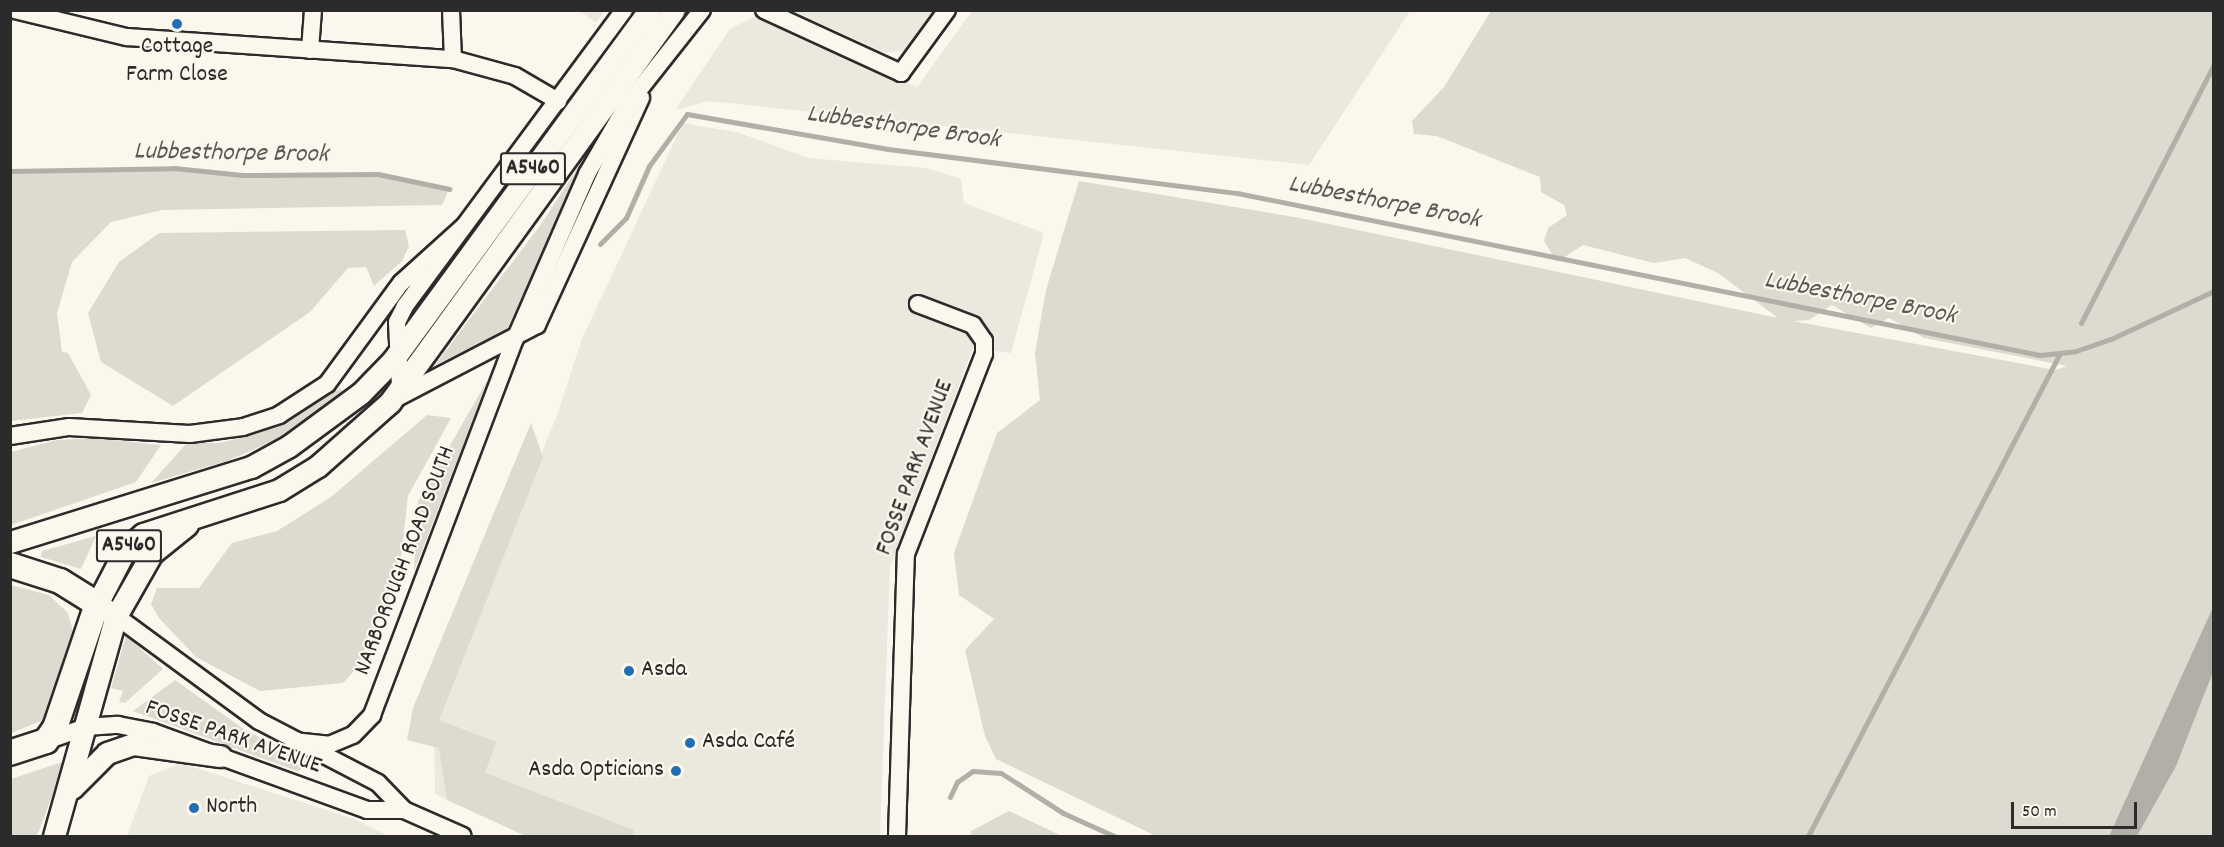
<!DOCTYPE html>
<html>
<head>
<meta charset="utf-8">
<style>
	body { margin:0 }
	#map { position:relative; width:2224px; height:847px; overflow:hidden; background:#fbf7ec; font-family:Dekko,sans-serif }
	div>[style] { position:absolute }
	.built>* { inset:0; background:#ebe8de }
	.green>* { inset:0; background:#dddad0 }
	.water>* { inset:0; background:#b1afa7 }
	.stream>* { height:5px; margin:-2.5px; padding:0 2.5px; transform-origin:2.5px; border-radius:2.5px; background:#b1afa7 }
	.roads { filter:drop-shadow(2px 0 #2b2b2b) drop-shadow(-2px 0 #2b2b2b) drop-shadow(0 2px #2b2b2b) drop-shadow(0 -2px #2b2b2b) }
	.minor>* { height:16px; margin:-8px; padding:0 8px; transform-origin:8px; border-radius:8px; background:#fbf7ec }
	.major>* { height:21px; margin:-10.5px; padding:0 10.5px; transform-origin:10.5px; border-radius:10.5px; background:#fbf7ec }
	.highway>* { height:24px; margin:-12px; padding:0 12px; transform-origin:12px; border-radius:12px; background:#fbf7ec }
	.dots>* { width:16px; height:16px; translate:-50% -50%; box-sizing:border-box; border:3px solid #fbf7ec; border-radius:50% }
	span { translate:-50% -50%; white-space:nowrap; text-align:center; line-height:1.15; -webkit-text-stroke:4.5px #fbf7ec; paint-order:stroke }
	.shield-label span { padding:2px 4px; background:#fbf7ec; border:2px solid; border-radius:4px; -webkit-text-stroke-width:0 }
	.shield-label { font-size:22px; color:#2b2b2b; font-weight:700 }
	.poi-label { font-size:24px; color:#2b2b2b }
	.left { translate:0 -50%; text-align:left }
	.right { translate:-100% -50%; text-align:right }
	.street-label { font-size:24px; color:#2b2b2b }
	.water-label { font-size:26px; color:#5a5956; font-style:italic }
	.frame { position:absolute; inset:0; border:12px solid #2b2b2b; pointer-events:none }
	.scale { position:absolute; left:2011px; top:802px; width:126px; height:27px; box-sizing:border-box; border:3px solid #2b2b2b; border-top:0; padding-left:8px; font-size:18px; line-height:21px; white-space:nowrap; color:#2b2b2b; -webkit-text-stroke:4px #fbf7ec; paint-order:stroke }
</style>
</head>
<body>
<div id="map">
	<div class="built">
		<i style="clip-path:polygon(580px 11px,605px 11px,596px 23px)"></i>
		<i style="clip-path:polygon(793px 11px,936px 11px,909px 49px,886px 53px)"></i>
		<i style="clip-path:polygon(972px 11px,1410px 11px,1309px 165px,709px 101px,675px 110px,730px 29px,758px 15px,917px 87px)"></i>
		<i style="clip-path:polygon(683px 123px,740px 133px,808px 158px,927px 168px,961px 179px,964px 203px,1044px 233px,1011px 353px,973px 348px,890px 567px,880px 836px,526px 836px,435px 794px,434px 720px,557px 415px,582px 339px)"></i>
		<i style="clip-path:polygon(181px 763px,354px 819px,389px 836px,127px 836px,149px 776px)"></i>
	</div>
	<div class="green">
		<i style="clip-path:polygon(evenodd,1491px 11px,2213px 11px,2213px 607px,2109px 836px,1156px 836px,996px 759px,985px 736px,965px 650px,994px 619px,959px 595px,954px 553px,997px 433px,1040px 400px,1035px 353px,1046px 290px,1079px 181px,1300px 218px,1778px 318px,1718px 273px,1685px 258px,1654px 263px,1583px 245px,1557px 262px,1544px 241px,1548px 228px,1567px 215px,1564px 205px,1541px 192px,1540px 177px,1437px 136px,1414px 134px,1412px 121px,1444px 87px,1491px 11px,1832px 305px,1871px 328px,1889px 318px,1924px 338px,2067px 366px,2055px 370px,1793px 321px,1809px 320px,1832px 305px)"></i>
		<i style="clip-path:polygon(597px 138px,506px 331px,435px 365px,542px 223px)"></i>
		<i style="clip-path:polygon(174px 168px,243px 175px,378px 174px,449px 189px,442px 205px,162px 210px,111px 222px,72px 262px,57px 313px,62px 352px,68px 353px,91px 395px,82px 413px,11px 421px,11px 171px)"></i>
		<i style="clip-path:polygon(405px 230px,409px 246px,402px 261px,374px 286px,366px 267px,348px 268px,310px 312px,173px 406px,101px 362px,88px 313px,119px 262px,159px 233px)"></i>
		<i style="clip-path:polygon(491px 374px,414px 571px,418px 501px)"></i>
		<i style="clip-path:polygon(340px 388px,343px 392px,296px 431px,227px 461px,151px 483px,187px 443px,220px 443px,254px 434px,289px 421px)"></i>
		<i style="clip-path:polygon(427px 415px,451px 418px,408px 496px,399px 575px,356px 669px,343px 683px,260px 691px,196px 657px,159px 618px,151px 604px,157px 588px,199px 588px,232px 543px,277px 531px,331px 497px)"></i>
		<i style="clip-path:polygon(531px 423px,543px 457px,439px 720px,496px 742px,485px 773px,634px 830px,632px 836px,526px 836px,447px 800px,439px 748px,407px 740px,413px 708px)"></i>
		<i style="clip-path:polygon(95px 438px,161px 445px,136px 482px,11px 525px,11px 452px,57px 440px)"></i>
		<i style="clip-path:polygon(96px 536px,81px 569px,41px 557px,42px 551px)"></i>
		<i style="clip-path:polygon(10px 585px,49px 595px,68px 613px,74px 635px,59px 698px,41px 721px,11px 733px)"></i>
		<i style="clip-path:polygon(2213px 631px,2213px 836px,2122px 836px)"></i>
		<i style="clip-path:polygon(126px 636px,163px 669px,125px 703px,119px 702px,123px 691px,111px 688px)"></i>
		<i style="clip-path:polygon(175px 680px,245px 730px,314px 764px,297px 771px,133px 711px)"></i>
		<i style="clip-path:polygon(65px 761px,37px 836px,11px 836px,11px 779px)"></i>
		<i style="clip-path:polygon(1009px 811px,1062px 836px,971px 836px,971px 831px)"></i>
	</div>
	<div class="water">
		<i style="clip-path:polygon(2213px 607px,2213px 672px,2176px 766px,2137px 836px,2109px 836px)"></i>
	</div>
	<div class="stream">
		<i style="left:10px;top:171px;width:164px;rotate:-1deg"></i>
		<i style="left:174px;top:168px;width:69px;rotate:5.8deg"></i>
		<i style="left:243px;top:175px;width:135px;rotate:-0.4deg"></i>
		<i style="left:378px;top:174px;width:73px;rotate:11.9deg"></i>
		<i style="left:600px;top:244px;width:37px;rotate:-45deg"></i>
		<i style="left:626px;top:218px;width:57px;rotate:-66.1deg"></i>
		<i style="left:649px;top:166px;width:64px;rotate:-53.8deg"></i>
		<i style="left:687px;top:114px;width:204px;rotate:9.9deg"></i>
		<i style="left:888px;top:149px;width:352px;rotate:7.2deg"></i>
		<i style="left:1237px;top:193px;width:819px;rotate:11.41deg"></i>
		<i style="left:2040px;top:355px;width:36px;rotate:-6deg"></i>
		<i style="left:2076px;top:351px;width:37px;rotate:-19deg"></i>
		<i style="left:2111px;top:339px;width:114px;rotate:-25deg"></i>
		<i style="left:2081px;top:323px;width:291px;rotate:-62.8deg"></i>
		<i style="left:950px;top:797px;width:17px;rotate:-65deg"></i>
		<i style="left:957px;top:782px;width:19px;rotate:-35deg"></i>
		<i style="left:973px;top:771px;width:28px;rotate:4deg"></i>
		<i style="left:1001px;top:773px;width:74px;rotate:32.8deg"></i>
		<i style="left:1063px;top:813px;width:56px;rotate:24.3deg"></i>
		<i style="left:1808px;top:836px;width:543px;rotate:-62.44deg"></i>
	</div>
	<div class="roads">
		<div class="minor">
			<i style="left:15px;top:10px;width:115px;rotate:13.6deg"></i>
			<i style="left:127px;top:37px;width:327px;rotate:3.9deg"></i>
			<i style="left:453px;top:59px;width:64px;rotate:15.3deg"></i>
			<i style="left:515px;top:76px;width:50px;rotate:30.2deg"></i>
			<i style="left:451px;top:10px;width:49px;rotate:87.7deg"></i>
			<i style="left:764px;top:10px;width:151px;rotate:24.7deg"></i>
			<i style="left:901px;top:73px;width:78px;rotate:-53.9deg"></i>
			<i style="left:310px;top:50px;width:40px;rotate:-85.7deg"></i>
			<i style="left:400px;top:386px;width:64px;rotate:-92.7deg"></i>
			<i style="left:397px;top:322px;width:18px;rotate:-63deg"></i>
			<i style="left:405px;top:306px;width:368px;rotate:-53.5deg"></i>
			<i style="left:393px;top:400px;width:162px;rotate:-27.5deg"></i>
			<i style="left:537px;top:325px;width:250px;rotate:-65.4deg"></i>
			<i style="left:10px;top:436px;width:60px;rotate:-8.7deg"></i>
			<i style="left:69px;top:427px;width:121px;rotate:3.3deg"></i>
			<i style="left:190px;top:434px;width:53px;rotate:-7.5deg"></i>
			<i style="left:243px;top:427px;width:38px;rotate:-18deg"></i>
			<i style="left:279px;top:415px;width:57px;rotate:-32.9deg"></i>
			<i style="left:327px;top:384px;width:125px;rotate:-53.8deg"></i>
			<i style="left:401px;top:283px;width:84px;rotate:-42.1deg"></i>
			<i style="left:116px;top:616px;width:177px;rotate:36.3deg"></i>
			<i style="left:259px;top:721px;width:134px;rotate:27.5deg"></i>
			<i style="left:378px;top:783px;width:37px;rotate:46deg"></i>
			<i style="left:404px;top:810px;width:64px;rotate:23.8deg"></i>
			<i style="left:46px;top:741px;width:42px;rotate:-19.3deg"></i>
			<i style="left:86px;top:727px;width:32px;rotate:-4deg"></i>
			<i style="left:118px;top:725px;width:36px;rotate:11deg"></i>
			<i style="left:153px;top:732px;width:228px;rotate:20deg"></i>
			<i style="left:367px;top:810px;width:37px"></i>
			<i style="left:293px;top:741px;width:36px;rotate:6deg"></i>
			<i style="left:329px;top:745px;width:26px;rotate:-23deg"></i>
			<i style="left:353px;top:735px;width:28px;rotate:-46deg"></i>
			<i style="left:372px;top:715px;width:402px;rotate:-69.2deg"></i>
			<i style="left:515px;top:339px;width:180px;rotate:-66.4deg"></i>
			<i style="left:587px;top:174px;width:80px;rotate:-59.9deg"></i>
			<i style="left:627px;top:105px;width:121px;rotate:-51.7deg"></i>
			<i style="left:897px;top:836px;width:282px;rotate:-88.2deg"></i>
			<i style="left:906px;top:554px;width:215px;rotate:-68.7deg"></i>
			<i style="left:984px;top:354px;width:13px;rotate:-90deg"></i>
			<i style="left:984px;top:341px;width:19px;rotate:-125deg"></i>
			<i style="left:973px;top:325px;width:59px;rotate:-159.1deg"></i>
		</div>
		<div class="major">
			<i style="left:10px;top:542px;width:252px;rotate:-17.3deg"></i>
			<i style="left:251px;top:467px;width:43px;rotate:-28.9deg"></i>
			<i style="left:289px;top:446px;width:89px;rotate:-36.4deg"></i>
			<i style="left:361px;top:393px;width:46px;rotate:-45.9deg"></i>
			<i style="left:393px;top:360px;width:434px;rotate:-53.8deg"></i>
			<i style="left:116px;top:616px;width:22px;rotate:-148deg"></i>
			<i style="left:97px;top:604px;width:61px;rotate:-62.6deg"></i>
			<i style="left:125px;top:550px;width:24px;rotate:-42deg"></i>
			<i style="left:143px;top:534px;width:143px;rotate:-17.9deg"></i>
			<i style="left:279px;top:490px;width:46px;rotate:-31.6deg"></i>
			<i style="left:318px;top:466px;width:96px;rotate:-41.6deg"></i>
			<i style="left:390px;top:402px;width:484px;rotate:-54.1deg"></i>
			<i style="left:72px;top:788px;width:49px;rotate:-45deg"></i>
			<i style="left:107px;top:753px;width:28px;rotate:-19deg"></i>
			<i style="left:133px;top:744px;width:88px;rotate:7.9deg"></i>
			<i style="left:54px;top:836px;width:229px;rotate:-74.3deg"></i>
			<i style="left:116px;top:616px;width:73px;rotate:-60.3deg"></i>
			<i style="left:152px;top:553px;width:45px;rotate:-38.7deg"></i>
		</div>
		<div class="highway">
			<i style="left:10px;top:565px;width:52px;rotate:17.7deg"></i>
			<i style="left:60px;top:581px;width:44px;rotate:31.9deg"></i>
			<i style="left:97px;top:604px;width:131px;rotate:108.7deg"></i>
			<i style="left:55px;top:728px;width:16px;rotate:125deg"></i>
			<i style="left:46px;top:741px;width:38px;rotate:162deg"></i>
		</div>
	</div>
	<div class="dots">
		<i style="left:177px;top:24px;background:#1f6fb2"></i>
		<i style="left:629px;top:671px;background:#1f6fb2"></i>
		<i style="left:690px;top:743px;background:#1f6fb2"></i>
		<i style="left:676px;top:771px;background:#1f6fb2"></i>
		<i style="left:194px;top:808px;background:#1f6fb2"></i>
	</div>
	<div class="shield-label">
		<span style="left:533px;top:169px">A5460</span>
		<span style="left:129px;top:546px">A5460</span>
	</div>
	<div class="poi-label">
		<span style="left:177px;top:62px">Cottage<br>Farm Close</span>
		<span class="left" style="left:641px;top:671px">Asda</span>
		<span class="left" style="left:702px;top:743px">Asda Café</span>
		<span class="right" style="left:664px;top:771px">Asda Opticians</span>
		<span class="left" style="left:206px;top:808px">North</span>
	</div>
	<div class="street-label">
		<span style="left:916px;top:468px;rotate:-70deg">FOSSE PARK AVENUE</span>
		<span style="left:406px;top:561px;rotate:-69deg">NARBOROUGH ROAD SOUTH</span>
		<span style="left:233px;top:738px;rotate:19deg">FOSSE PARK AVENUE</span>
	</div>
	<div class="water-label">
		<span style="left:903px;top:128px;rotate:8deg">Lubbesthorpe Brook</span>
		<span style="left:231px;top:154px;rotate:1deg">Lubbesthorpe Brook</span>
		<span style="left:1384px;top:203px;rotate:11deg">Lubbesthorpe Brook</span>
		<span style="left:1860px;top:299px;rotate:11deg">Lubbesthorpe Brook</span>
	</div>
	<div class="frame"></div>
	<div class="scale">50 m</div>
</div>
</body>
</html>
